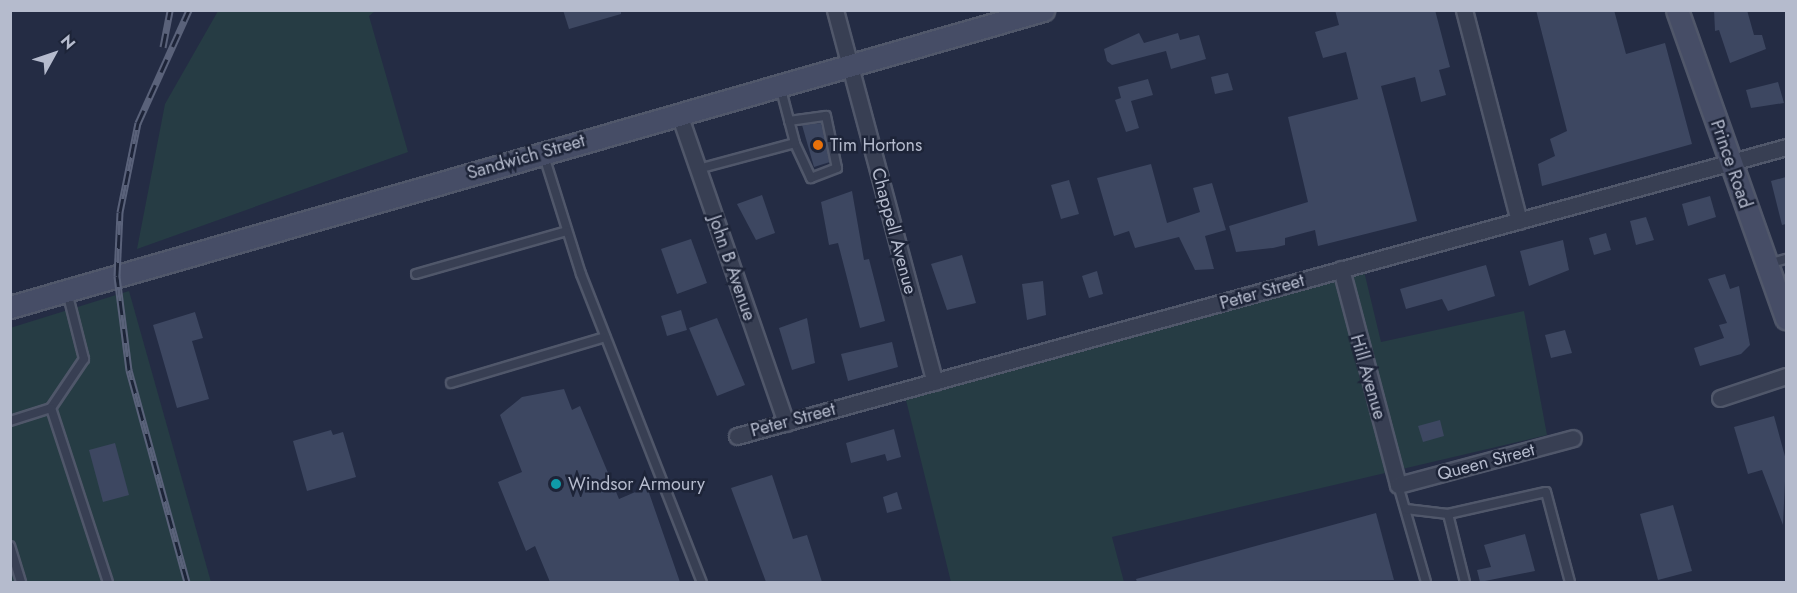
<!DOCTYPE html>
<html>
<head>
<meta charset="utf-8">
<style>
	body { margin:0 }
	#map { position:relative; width:1797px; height:593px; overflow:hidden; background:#242c44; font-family:Jost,sans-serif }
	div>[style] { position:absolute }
	.green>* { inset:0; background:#263c44 }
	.building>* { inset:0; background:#3d4761 }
	.roads { filter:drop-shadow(2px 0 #50576a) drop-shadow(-2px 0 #50576a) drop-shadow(0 2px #50576a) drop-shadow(0 -2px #50576a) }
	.lane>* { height:8px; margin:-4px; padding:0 4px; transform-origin:4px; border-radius:4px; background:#383f53 }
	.street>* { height:15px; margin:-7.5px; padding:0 7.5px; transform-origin:7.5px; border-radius:7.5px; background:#383f53 }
	.secondary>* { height:21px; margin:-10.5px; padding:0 10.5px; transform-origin:10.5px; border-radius:10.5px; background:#464d66 }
	.rail>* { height:7px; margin-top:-3.5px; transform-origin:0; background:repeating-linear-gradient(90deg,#1d2438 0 14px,#5a627a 0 28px); box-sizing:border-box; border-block:2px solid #5a627a }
	.dots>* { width:16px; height:16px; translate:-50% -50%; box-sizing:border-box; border:3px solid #1d2438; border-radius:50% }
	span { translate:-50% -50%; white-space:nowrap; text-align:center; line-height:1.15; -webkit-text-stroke:5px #1d2438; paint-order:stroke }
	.poi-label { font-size:18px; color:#b5bbcd }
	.left { translate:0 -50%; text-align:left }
	.street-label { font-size:18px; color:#b5bbcd }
	.frame { position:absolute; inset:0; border:12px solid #b5bbcd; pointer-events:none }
	.north { position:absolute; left:24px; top:24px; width:60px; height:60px; -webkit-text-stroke:4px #1d2438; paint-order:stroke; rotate:50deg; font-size:16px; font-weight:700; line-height:24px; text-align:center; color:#b5bbcd }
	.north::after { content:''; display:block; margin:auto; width:21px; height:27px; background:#b5bbcd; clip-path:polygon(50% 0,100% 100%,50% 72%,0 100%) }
</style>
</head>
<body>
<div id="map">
	<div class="green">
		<i style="clip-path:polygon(218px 11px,375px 11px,369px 16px,408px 152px,137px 249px,165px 104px)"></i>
		<i style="clip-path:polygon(1363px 267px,1381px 342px,1524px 311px,1547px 435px,1112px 537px,1124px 582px,951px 582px,904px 392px)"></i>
		<i style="clip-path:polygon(129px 291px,211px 582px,11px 582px,10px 328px)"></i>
	</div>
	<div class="building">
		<i style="clip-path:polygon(563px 10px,621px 10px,621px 14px,569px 29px)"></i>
		<i style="clip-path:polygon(1335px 10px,1435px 10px,1450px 67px,1439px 70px,1446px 95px,1421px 102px,1415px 77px,1381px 86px,1417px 221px,1318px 246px,1315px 230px,1285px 238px,1285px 245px,1273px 248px,1236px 252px,1229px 226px,1308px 202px,1288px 117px,1358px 99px,1346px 52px,1323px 58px,1315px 32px,1339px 25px)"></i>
		<i style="clip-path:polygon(1536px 10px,1614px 10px,1626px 54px,1665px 43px,1692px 144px,1542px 186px,1538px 164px,1555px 156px,1550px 139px,1567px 131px)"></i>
		<i style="clip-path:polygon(1714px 10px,1747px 10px,1754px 35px,1762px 35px,1766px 49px,1730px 63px,1719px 30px,1715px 31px)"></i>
		<i style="clip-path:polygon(1139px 33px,1144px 43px,1178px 33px,1180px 40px,1199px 35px,1206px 59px,1171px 69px,1166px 51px,1112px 65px,1107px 61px,1104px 49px)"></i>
		<i style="clip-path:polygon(1228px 73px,1233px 90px,1215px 94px,1211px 77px)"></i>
		<i style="clip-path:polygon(1148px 79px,1153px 95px,1131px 101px,1139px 128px,1126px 132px,1115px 100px,1121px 98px,1118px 87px)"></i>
		<i style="clip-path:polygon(1778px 82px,1784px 103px,1751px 108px,1746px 90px)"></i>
		<i style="clip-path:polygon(821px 123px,830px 162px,814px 167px,802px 125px)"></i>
		<i style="clip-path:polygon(1151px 164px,1167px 223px,1200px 212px,1193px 188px,1212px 183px,1226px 230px,1205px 236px,1214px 269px,1195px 270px,1179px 237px,1135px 248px,1129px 231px,1114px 236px,1097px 178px)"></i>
		<i style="clip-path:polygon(1786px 177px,1786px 224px,1782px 225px,1771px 181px)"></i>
		<i style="clip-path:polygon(1069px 180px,1079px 214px,1061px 219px,1051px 185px)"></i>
		<i style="clip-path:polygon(852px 191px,864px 260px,869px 259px,885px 321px,860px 328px,838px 243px,829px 245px,821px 202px)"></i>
		<i style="clip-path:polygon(762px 195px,775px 233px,756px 240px,737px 204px)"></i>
		<i style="clip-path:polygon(1710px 196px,1716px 217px,1688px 226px,1682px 204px)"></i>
		<i style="clip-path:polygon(1646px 217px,1654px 240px,1636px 245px,1630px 221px)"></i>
		<i style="clip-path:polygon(1606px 233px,1611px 250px,1594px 255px,1589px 238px)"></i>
		<i style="clip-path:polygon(691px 239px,707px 283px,677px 294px,661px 249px)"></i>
		<i style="clip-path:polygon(1563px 240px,1569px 270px,1529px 286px,1520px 251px)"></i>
		<i style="clip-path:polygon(962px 255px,976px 303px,947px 310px,931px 264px)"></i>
		<i style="clip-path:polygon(1486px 265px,1495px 296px,1448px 311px,1442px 299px,1406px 309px,1400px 289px)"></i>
		<i style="clip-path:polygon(1097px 271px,1103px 294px,1089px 298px,1082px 276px)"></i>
		<i style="clip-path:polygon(1725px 274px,1730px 289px,1739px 286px,1750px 345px,1741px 354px,1700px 366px,1694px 348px,1724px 338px,1719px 325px,1727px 323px,1708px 279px)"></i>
		<i style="clip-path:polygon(1043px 281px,1046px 315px,1027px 320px,1022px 284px)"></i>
		<i style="clip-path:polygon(681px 310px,687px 330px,667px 336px,661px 316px)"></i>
		<i style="clip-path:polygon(195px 312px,203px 338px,192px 341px,209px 399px,177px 408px,153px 325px)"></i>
		<i style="clip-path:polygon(717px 318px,745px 385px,717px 396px,689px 328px)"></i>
		<i style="clip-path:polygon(807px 318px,815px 363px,792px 370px,779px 328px)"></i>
		<i style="clip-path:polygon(1565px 330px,1572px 353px,1551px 358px,1545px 335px)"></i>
		<i style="clip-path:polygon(892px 342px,898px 367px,848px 381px,841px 354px)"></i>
		<i style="clip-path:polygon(564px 389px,572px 410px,580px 406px,619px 499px,647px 487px,680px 582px,550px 582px,535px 546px,526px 551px,498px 482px,522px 472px,500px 415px,522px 397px)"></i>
		<i style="clip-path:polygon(1774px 416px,1786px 460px,1783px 525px,1762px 470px,1748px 474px,1734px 427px)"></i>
		<i style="clip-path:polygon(1440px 420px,1444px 436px,1423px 442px,1418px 426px)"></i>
		<i style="clip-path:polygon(894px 429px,901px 457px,887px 461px,885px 454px,851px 463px,846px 443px)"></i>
		<i style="clip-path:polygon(331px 430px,333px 435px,343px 432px,356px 477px,307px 491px,293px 441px)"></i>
		<i style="clip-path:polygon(115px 443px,129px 495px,103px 502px,89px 450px)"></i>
		<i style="clip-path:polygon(772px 475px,793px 539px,807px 535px,822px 582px,766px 582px,731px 488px)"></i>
		<i style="clip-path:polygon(897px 492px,902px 509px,887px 513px,883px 497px)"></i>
		<i style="clip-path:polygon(1673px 505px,1692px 571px,1658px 580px,1640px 514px)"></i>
		<i style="clip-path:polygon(1376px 513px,1394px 580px,1137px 582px,1136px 579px)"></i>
		<i style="clip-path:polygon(1525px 534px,1535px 571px,1480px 582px,1477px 570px,1491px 567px,1484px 545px)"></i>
	</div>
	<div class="roads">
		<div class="lane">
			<i style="left:789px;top:121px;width:37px;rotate:-8deg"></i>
			<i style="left:826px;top:116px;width:53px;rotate:78.1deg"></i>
			<i style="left:837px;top:168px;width:28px;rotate:159deg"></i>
			<i style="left:811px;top:178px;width:38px;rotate:-115deg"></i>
			<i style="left:544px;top:156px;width:124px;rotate:72.6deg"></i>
			<i style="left:581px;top:274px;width:331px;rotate:68.6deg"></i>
			<i style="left:698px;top:169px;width:100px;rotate:-15deg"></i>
			<i style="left:795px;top:143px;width:59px;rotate:-104.7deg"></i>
			<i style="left:1768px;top:264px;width:19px;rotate:-16deg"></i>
			<i style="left:416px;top:274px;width:157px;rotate:-15.9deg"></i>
			<i style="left:451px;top:383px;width:161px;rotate:-16.6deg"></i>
			<i style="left:51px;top:408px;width:59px;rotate:-56deg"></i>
			<i style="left:84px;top:359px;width:69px;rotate:-104.2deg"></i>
			<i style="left:10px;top:421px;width:43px;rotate:-17.6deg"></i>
			<i style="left:51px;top:408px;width:183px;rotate:71.9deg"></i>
			<i style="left:1398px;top:485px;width:101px;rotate:73.9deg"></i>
			<i style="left:1406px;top:509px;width:42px;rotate:6.8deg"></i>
			<i style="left:1448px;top:514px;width:100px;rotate:-12.7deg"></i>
			<i style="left:1546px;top:492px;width:93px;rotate:75.1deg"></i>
			<i style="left:1448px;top:514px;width:70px;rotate:76deg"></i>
			<i style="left:10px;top:546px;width:38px;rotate:73deg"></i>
		</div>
		<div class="street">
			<i style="left:835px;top:10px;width:385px;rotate:75deg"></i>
			<i style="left:1464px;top:10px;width:218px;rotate:75.4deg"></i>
			<i style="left:679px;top:114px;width:327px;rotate:70.9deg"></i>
			<i style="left:1341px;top:269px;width:223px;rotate:75.2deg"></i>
			<i style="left:1398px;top:485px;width:181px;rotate:-15deg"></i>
			<i style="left:1720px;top:398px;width:70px;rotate:-18.4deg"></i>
			<i style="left:737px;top:436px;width:1088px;rotate:-15.4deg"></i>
		</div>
		<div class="secondary">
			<i style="left:1677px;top:10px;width:327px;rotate:70.5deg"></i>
			<i style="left:10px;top:307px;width:1075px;rotate:-16.04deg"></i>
		</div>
	</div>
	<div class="rail">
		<i style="left:163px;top:47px;width:38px;rotate:-79deg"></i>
		<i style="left:187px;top:582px;width:220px;rotate:-105.3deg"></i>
		<i style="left:129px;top:370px;width:95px;rotate:-97.3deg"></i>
		<i style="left:117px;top:276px;width:64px;rotate:-87.3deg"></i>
		<i style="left:120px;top:212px;width:91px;rotate:-78.6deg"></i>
		<i style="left:138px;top:123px;width:124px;rotate:-65.7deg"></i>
	</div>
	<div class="dots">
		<i style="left:818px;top:145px;background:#e8710a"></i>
		<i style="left:556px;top:484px;background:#0f9aa8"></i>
	</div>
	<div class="poi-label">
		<span class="left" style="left:830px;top:145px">Tim Hortons</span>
		<span class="left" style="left:568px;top:484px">Windsor Armoury</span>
	</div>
	<div class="street-label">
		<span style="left:526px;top:157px;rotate:-16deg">Sandwich Street</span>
		<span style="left:1731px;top:164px;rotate:71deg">Prince Road</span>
		<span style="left:894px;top:231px;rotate:75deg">Chappell Avenue</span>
		<span style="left:732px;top:268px;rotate:71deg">John B Avenue</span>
		<span style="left:1262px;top:292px;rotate:-16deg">Peter Street</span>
		<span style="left:1368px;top:377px;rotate:74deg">Hill Avenue</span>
		<span style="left:793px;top:420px;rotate:-15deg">Peter Street</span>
		<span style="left:1486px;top:462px;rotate:-15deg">Queen Street</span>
	</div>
	<div class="frame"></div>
	<div class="north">N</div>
</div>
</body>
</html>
